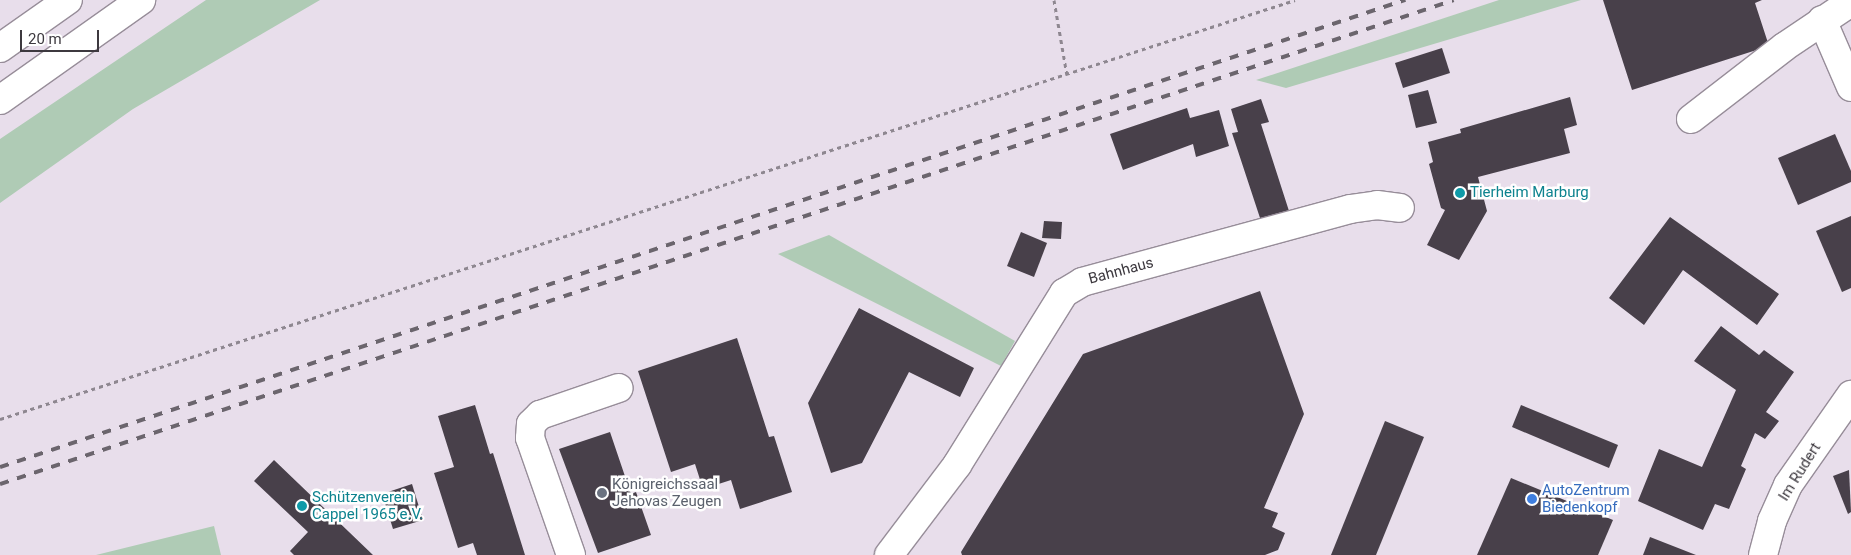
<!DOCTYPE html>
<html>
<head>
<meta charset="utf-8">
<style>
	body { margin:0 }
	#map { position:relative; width:1851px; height:555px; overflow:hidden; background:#e8deeb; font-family:Roboto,sans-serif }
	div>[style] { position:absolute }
	.green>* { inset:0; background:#afcbb5 }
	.building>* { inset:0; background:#48404a }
	.path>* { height:3px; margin-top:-1.5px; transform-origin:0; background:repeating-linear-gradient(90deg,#8e8790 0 4px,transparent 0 8px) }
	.roads { filter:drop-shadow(1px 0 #978d99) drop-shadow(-1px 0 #978d99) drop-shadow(0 1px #978d99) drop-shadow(0 -1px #978d99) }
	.minor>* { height:28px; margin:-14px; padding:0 14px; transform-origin:14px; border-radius:14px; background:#fff }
	.highway>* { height:28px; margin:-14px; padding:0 14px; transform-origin:14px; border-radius:14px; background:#fff }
	.rail>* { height:4px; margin-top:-2px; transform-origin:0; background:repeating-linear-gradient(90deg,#6b656d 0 9px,transparent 0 18px) }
	.dots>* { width:14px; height:14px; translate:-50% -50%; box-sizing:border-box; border:2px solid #fff; border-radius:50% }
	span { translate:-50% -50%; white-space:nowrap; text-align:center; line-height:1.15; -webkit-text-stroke:5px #fff; paint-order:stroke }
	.culture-label { font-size:15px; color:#0d838f }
	.left { translate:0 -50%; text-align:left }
	.street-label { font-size:15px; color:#3d393f }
	.worship-label { font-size:15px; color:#5b616d }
	.shop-label { font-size:15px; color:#366cbe }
	.scale { position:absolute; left:20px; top:30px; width:79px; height:22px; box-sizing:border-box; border:2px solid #3d393f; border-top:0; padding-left:6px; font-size:15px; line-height:18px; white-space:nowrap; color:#3d393f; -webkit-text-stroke:4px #fff; paint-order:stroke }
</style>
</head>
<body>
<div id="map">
	<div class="green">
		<i style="clip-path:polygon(206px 0,320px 0,133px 109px,0 203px,0 139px)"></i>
		<i style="clip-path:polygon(1499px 0,1581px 0,1286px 88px,1256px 80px)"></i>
		<i style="clip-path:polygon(829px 235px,1015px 341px,1001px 366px,778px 254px)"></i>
		<i style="clip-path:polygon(214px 526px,221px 555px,96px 555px)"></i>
	</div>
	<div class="building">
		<i style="clip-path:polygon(1603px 0,1762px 0,1755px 3px,1769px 46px,1632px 90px)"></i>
		<i style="clip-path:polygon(1442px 48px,1450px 73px,1403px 88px,1395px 63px)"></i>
		<i style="clip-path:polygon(1428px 90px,1437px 123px,1416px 128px,1408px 95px)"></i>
		<i style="clip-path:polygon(1570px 97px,1577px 125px,1564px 129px,1570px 153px,1478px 177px,1487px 211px,1459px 260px,1427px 245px,1445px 210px,1441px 208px,1429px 164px,1433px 162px,1428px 142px,1461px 133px,1460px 129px)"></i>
		<i style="clip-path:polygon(1261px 99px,1269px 122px,1261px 124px,1289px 211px,1261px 221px,1232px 133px,1238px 132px,1231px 109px)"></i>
		<i style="clip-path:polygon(1187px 108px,1190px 118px,1219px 110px,1229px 146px,1196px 157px,1193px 144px,1123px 170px,1110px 134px)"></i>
		<i style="clip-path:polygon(1835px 134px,1851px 171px,1851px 182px,1798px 205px,1778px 158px)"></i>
		<i style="clip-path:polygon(1851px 216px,1851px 288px,1842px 292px,1816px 231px)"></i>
		<i style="clip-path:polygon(1670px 217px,1779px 294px,1757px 325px,1683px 270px,1644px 325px,1609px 298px)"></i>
		<i style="clip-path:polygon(1044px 221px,1062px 222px,1061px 239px,1042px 238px)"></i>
		<i style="clip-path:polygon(1021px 232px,1047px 243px,1034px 277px,1007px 266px)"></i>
		<i style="clip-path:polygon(1260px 291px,1304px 414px,1264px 508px,1278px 513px,1272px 527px,1285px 533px,1278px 550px,1265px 555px,962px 555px,961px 552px,1083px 354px)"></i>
		<i style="clip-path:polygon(859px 308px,974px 368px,960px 397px,909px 372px,862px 463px,831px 473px,808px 403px)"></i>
		<i style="clip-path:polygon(1721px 326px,1759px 355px,1764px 350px,1794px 372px,1766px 412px,1779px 421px,1765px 439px,1755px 433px,1741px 466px,1746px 469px,1729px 509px,1715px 504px,1703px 530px,1638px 501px,1659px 449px,1702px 467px,1736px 390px,1694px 361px)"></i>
		<i style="clip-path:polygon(737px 338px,769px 437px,774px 436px,792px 492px,740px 509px,731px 480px,703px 489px,695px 464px,671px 472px,638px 371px)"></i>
		<i style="clip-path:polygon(475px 405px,490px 454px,493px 453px,525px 555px,477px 555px,473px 543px,458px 548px,434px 473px,454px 467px,438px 416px)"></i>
		<i style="clip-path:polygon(1521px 405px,1618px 445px,1609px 468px,1512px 427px)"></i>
		<i style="clip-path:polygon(1385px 421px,1424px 437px,1376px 555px,1331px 555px)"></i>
		<i style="clip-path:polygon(610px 432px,631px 494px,636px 492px,651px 535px,598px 553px,559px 449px)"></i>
		<i style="clip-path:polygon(274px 460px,373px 555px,294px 555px,290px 551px,308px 532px,254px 481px)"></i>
		<i style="clip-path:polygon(1849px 470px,1851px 512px,1848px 514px,1833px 476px)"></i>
		<i style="clip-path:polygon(1511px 478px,1613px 520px,1598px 555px,1477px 555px)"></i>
		<i style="clip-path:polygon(412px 484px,423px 520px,393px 529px,382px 494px)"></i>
		<i style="clip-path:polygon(1650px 537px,1696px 555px,1643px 555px)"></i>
	</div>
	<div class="path">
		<i style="left:1054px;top:0;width:76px;rotate:80.2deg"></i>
		<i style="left:0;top:419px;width:1361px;rotate:-17.93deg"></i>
	</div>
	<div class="roads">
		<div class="minor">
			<i style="left:1822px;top:20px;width:73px;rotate:66.6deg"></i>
			<i style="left:1691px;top:119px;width:118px;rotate:-37.7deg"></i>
			<i style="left:1784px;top:47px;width:81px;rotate:-33.9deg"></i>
			<i style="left:571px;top:555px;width:124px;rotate:-109.3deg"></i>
			<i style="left:530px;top:438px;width:14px;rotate:-86deg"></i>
			<i style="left:531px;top:424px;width:13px;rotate:-45deg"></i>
			<i style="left:540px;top:415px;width:83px;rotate:-18.9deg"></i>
			<i style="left:889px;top:555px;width:113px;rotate:-52.9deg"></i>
			<i style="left:957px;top:465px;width:203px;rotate:-58.1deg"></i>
			<i style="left:1064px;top:293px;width:21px;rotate:-31deg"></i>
			<i style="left:1082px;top:282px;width:278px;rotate:-15.2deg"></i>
			<i style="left:1350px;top:209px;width:27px;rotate:-8deg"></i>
			<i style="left:1377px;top:205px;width:23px;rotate:7deg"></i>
			<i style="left:1763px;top:555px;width:35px;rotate:-75deg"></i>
			<i style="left:1772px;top:521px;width:39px;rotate:-66deg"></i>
			<i style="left:1788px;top:485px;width:110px;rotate:-55deg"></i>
		</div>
		<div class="highway">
			<i style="left:0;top:48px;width:83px;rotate:-35.2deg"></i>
			<i style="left:0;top:100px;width:173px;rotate:-35.3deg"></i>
		</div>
	</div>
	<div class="rail">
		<i style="left:0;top:467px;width:1481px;rotate:-18.39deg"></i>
		<i style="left:0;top:484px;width:1532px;rotate:-18.41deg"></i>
	</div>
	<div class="dots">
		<i style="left:1460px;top:193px;background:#0f9aa8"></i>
		<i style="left:602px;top:493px;background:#6b7280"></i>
		<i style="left:1532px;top:499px;background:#3f7fe0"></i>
		<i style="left:302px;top:506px;background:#0f9aa8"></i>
	</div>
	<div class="culture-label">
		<span class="left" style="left:1470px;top:193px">Tierheim Marburg</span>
		<span class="left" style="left:312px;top:506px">Schützenverein<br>Cappel 1965 e.V.</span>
	</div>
	<div class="street-label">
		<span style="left:1121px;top:271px;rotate:-15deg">Bahnhaus</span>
		<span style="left:1800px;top:472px;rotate:-58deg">Im Rudert</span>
	</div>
	<div class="worship-label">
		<span class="left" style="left:612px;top:493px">Königreichssaal<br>Jehovas Zeugen</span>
	</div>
	<div class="shop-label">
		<span class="left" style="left:1542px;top:499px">AutoZentrum<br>Biedenkopf</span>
	</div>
	<div class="scale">20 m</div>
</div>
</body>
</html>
